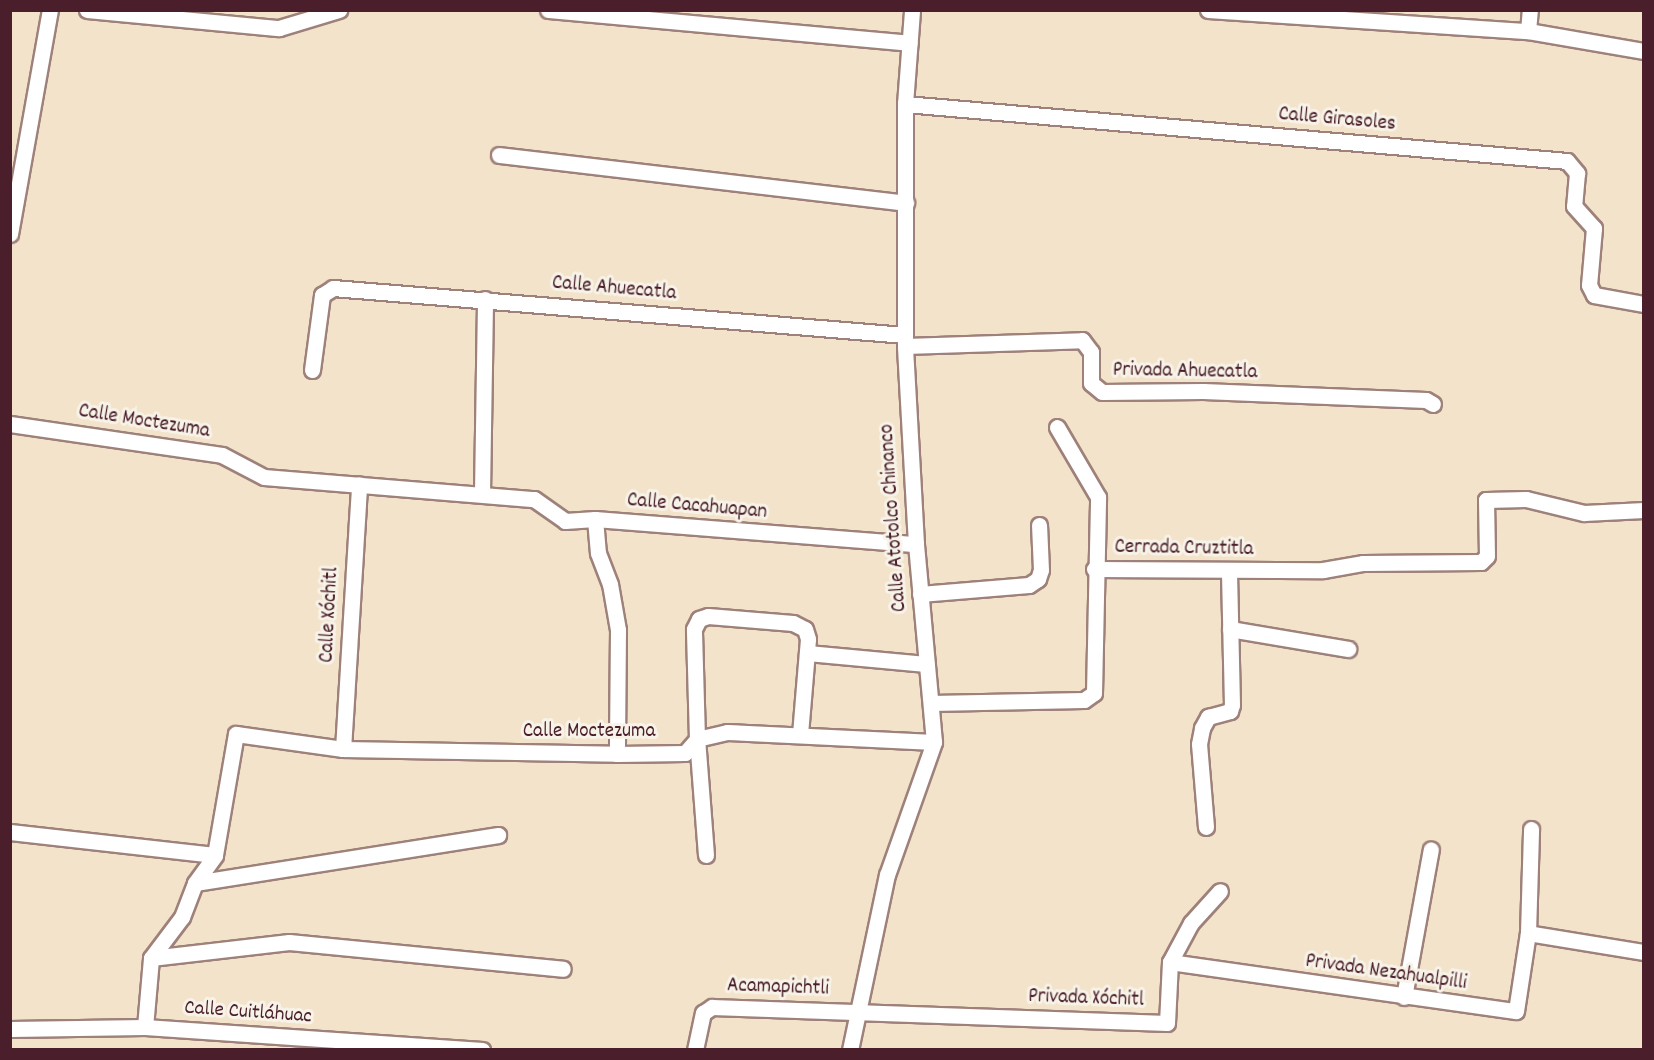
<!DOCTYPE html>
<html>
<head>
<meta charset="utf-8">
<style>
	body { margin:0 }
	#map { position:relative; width:1654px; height:1060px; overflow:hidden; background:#f3e3ca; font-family:Dekko,sans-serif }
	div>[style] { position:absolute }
	.roads { filter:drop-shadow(2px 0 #9e817a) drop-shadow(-2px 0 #9e817a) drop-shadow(0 2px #9e817a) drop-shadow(0 -2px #9e817a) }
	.minor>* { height:15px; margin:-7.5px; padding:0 7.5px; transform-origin:7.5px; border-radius:7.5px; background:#fff }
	span { translate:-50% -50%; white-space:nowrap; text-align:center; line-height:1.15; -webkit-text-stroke:6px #f7f3e8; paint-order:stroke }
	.street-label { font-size:21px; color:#4a1f2b }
	.frame { position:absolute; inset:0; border:12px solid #4a1f2b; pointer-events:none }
</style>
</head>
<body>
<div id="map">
	<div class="roads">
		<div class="minor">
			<i style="left:87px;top:10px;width:193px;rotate:5.4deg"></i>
			<i style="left:279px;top:28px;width:63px;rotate:-16.7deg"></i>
			<i style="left:548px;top:10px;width:363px;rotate:5.2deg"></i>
			<i style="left:1208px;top:10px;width:321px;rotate:3.8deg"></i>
			<i style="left:1528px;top:31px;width:118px;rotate:9.8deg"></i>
			<i style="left:1528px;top:31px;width:21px;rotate:-85deg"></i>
			<i style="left:905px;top:104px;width:664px;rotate:4.92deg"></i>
			<i style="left:1567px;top:161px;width:16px;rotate:50deg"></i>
			<i style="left:1577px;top:173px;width:33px;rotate:95deg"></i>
			<i style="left:1574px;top:206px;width:30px;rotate:48deg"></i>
			<i style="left:1594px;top:228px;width:57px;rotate:95deg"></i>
			<i style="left:1589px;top:285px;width:11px;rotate:63deg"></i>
			<i style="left:1594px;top:295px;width:51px;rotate:10.2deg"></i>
			<i style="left:499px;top:155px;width:410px;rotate:6.7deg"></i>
			<i style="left:10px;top:234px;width:228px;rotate:-79.9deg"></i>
			<i style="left:905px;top:346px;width:177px;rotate:-1.9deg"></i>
			<i style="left:1082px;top:340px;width:15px;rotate:53deg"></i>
			<i style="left:1091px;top:352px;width:31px;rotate:90deg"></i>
			<i style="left:1091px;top:383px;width:14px;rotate:39deg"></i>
			<i style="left:1102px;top:392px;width:101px;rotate:-0.6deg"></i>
			<i style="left:1203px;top:391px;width:223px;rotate:2.3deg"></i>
			<i style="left:1426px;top:400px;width:8px;rotate:30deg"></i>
			<i style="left:312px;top:370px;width:76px;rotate:-82.4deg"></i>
			<i style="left:322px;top:295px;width:13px;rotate:-32deg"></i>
			<i style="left:333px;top:288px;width:574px;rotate:4.7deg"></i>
			<i style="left:10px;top:424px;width:214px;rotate:8.3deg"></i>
			<i style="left:222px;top:455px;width:47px;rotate:27.6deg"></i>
			<i style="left:264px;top:477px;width:271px;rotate:4.7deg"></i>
			<i style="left:534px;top:499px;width:38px;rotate:35deg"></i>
			<i style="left:565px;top:521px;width:30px;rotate:-4deg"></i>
			<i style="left:595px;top:519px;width:322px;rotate:4.5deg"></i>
			<i style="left:482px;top:493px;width:194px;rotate:-89.1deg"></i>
			<i style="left:595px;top:519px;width:34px;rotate:85deg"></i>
			<i style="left:598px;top:553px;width:33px;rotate:69deg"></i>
			<i style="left:610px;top:584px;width:47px;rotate:80.1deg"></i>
			<i style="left:618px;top:630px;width:124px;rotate:90.5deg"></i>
			<i style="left:1094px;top:569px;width:229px;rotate:0.3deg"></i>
			<i style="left:1323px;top:570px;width:41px;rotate:-9.9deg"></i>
			<i style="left:1363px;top:563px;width:118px;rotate:-0.5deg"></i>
			<i style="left:1481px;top:562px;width:8px;rotate:-45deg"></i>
			<i style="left:1487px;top:556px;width:56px;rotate:-91deg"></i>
			<i style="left:1486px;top:500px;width:40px;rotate:-1.4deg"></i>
			<i style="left:1526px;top:499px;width:60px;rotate:13.6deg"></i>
			<i style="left:1584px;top:513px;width:60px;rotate:-2.9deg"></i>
			<i style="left:920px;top:594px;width:109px;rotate:-4.7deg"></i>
			<i style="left:1029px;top:585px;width:11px;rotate:-34deg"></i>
			<i style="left:1038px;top:579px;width:9px;rotate:-72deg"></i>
			<i style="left:1041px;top:570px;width:45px;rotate:-92.5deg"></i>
			<i style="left:1230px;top:629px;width:120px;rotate:9.6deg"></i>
			<i style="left:807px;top:653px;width:120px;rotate:5.3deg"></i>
			<i style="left:931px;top:703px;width:153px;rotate:-1.1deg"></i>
			<i style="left:1084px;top:700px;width:12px;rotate:-35deg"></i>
			<i style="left:1094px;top:693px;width:196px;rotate:-88.8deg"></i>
			<i style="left:1098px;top:497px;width:81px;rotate:-120.4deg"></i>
			<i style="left:343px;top:749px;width:265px;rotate:-86.5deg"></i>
			<i style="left:1206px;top:827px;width:83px;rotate:-94.8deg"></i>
			<i style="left:1199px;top:744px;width:16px;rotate:-79deg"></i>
			<i style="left:1202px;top:728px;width:13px;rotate:-61deg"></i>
			<i style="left:1208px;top:717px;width:23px;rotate:-15deg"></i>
			<i style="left:1230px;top:711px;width:6px;rotate:-72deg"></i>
			<i style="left:1232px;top:705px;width:134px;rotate:-91.3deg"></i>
			<i style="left:10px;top:832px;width:206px;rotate:6.4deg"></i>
			<i style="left:706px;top:855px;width:116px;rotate:-94.4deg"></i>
			<i style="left:697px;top:739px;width:110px;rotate:-91.6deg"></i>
			<i style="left:694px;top:629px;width:11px;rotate:-63deg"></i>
			<i style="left:699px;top:619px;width:9px;rotate:-18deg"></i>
			<i style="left:708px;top:616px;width:85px;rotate:4.7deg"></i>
			<i style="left:793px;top:623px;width:13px;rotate:27deg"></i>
			<i style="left:805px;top:629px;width:10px;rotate:73deg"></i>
			<i style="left:808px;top:639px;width:96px;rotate:94.8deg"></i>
			<i style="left:195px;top:883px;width:307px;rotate:-9deg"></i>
			<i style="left:1528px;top:933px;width:118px;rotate:9.3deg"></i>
			<i style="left:151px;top:958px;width:139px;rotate:-6.6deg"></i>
			<i style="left:289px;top:942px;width:275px;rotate:5.6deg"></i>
			<i style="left:1170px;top:962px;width:349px;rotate:8.1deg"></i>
			<i style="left:1516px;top:1011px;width:79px;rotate:-81.3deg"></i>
			<i style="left:1528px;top:933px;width:104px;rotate:-88.3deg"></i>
			<i style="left:1404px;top:997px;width:150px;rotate:-79.7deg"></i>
			<i style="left:145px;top:1027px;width:69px;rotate:-85deg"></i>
			<i style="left:151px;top:958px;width:51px;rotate:-52.9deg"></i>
			<i style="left:182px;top:917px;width:36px;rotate:-69deg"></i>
			<i style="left:195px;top:883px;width:34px;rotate:-54deg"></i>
			<i style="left:215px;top:855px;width:123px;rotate:-80.2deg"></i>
			<i style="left:236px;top:734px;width:108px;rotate:8deg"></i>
			<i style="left:343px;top:749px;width:274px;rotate:1deg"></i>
			<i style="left:617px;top:754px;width:68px;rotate:-0.8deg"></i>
			<i style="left:685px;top:753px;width:18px;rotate:-49deg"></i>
			<i style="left:697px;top:739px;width:31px;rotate:-13deg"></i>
			<i style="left:727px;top:732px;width:207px;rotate:2.8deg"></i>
			<i style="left:10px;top:1029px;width:135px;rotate:-0.8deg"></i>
			<i style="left:145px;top:1027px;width:338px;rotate:3.9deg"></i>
			<i style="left:695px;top:1050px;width:38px;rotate:-78deg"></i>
			<i style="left:703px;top:1013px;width:11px;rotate:-34deg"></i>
			<i style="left:712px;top:1007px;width:455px;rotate:2deg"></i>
			<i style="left:1167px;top:1023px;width:61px;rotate:-87.2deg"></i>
			<i style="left:1170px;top:962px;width:44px;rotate:-61.7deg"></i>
			<i style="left:1191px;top:923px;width:43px;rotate:-47.8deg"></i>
			<i style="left:850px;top:1050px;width:179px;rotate:-78.1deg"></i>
			<i style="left:887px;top:875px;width:141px;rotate:-70.5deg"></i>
			<i style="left:934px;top:742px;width:199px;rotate:-95.2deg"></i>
			<i style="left:916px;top:544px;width:198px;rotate:-93.2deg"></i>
			<i style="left:905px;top:346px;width:242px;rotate:-90deg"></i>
			<i style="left:905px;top:104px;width:94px;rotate:-85.7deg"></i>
		</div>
	</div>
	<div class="street-label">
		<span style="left:1337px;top:120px;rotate:5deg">Calle Girasoles</span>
		<span style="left:614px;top:289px;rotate:5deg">Calle Ahuecatla</span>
		<span style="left:1185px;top:372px;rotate:1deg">Privada Ahuecatla</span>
		<span style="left:144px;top:422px;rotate:9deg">Calle Moctezuma</span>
		<span style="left:697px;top:507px;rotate:5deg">Calle Cacahuapan</span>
		<span style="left:894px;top:518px;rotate:-94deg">Calle Atotolco Chinanco</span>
		<span style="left:1184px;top:549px;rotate:1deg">Cerrada Cruztitla</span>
		<span style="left:330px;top:615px;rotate:-87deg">Calle Xóchitl</span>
		<span style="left:589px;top:732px">Calle Moctezuma</span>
		<span style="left:1386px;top:973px;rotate:8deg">Privada Nezahualpilli</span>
		<span style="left:778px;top:988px;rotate:2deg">Acamapichtli</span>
		<span style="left:1086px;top:999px;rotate:2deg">Privada Xóchitl</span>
		<span style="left:248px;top:1013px;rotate:4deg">Calle Cuitláhuac</span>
	</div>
	<div class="frame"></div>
</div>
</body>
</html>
